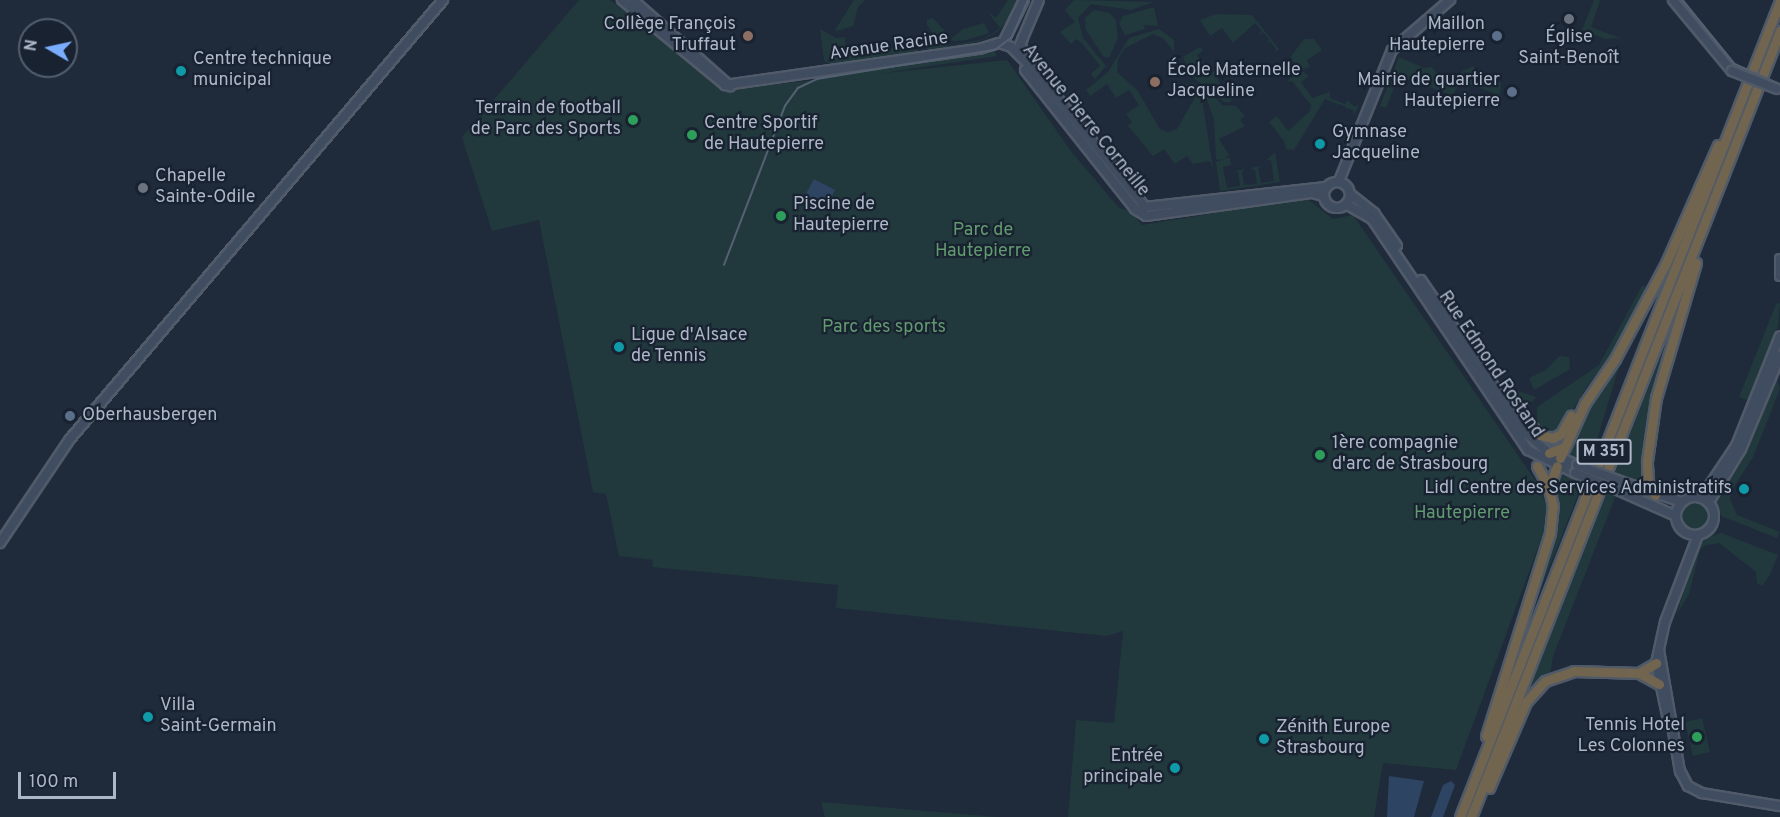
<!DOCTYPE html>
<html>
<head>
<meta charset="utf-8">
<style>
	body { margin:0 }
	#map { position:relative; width:1780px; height:817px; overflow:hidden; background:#1f2b3b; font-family:Overpass,sans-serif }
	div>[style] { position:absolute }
	.green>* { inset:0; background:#21393c }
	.round { border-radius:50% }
	.water>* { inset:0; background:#2e4463 }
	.roads { filter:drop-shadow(2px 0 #505a69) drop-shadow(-2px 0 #505a69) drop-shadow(0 2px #505a69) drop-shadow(0 -2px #505a69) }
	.secondary>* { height:8px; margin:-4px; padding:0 4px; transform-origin:4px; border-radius:4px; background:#404c5f }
	.secondary>.ring { margin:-4px; padding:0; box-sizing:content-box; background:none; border:8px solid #404c5f; border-radius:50% }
	.highway>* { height:9px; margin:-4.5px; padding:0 4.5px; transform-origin:4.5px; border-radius:4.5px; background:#72654f }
	.tram>* { height:1.5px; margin:-0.75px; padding:0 0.75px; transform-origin:0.75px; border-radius:0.75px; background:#546173 }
	.bridges { filter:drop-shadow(2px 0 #505a69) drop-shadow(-2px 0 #505a69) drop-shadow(0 2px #505a69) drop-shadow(0 -2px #505a69) }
	.secondary-bridge>* { height:8px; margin:-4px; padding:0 4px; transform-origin:4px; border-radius:4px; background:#404c5f }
	.dots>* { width:16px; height:16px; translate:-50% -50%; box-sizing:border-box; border:3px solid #182230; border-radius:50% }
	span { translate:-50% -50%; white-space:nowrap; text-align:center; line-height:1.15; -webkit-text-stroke:4.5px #182230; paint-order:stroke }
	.shield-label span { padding:2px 4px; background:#182230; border:2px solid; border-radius:4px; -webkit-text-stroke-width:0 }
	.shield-label { font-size:16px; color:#adb7c8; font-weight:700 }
	.poi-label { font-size:18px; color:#adb7c8 }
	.right { translate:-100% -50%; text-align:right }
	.left { translate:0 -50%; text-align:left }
	.street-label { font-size:18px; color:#adb7c8 }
	.park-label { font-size:18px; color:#629b6f }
	.north { position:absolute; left:18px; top:18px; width:60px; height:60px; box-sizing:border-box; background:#182230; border:2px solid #545e6d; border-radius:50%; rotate:279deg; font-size:16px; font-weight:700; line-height:24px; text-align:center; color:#adb7c8 }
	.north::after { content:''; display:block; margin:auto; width:21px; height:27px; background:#7badff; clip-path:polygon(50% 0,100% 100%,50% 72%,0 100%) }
	.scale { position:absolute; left:18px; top:772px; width:98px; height:27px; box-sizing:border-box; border:3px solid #adb7c8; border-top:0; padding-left:8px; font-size:18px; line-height:21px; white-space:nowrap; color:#adb7c8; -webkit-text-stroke:4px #182230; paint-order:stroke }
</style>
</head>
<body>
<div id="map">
	<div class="green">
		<i style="clip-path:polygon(579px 0,610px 0,728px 89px,816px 80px,816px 76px,993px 48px,997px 56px,876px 74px,1007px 60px,1070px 150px,1119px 208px,1130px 211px,1142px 225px,1306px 198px,1333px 219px,1353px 215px,1539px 486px,1546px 504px,1547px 523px,1456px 770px,1383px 763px,1374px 817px,1068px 817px,1076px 720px,1114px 723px,1123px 631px,1107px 636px,836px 608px,838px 585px,652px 567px,653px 560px,619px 556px,606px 494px,593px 492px,539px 220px,492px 231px,462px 137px)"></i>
		<i style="clip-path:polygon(854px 0,865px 0,858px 7px,853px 26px,837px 31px,823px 24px,835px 30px)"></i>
		<i style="clip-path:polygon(1008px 0,1016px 0,1006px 22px,998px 31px,983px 40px,967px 44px,928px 50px,919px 40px,937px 41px,927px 25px,927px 20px,933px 18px,945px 31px,948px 46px,984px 39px,1000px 28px,988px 12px,996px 18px)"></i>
		<i style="clip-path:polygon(1074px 0,1153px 2px,1131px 10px,1091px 4px,1078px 18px,1083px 38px,1106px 66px,1095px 79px,1091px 74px,1100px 66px,1082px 43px,1076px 39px,1071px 44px,1060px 32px,1075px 22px,1065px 10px)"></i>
		<i style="clip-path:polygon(1594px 0,1600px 0,1591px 27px,1620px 38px,1625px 46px,1619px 38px,1606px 39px,1582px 30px)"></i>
		<i style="clip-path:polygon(1154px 7px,1158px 26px,1144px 25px,1145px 29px,1125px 35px,1119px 23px,1123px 16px)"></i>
		<i style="clip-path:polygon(1094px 10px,1109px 13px,1116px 20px,1118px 38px,1109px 58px,1103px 56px,1086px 30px,1085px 18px)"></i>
		<i style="clip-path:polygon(1216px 14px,1252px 15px,1279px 49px,1274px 53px,1276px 49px,1270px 41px,1267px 44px,1269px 39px,1263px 32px,1259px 35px,1261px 30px,1255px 23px,1233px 43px,1222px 28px,1210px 36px,1200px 20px)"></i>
		<i style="clip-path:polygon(984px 23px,989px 33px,967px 40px,954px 41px,951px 39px,963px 29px)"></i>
		<i style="clip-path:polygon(820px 29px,836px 38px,845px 37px,845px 55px,889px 45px,890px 48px,907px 46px,906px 35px,919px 52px,831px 64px,824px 61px)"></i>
		<i style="clip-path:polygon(1159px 29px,1174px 40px,1174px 52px,1164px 39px,1153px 34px,1125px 48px,1118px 59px,1117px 72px,1138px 91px,1159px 128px,1167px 132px,1177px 129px,1194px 99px,1195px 92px,1184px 85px,1193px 83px,1200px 86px,1213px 168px,1210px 161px,1193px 164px,1187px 156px,1175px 164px,1164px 149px,1153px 156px,1128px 126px,1132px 122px,1126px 114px,1139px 105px,1129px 90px,1116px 98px,1107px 84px,1090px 96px,1086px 90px,1108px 72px,1129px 38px)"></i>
		<i style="clip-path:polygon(1304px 39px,1314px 39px,1322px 50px,1307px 60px,1310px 67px,1304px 69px,1289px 59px)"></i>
		<i style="clip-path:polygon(1200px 47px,1203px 50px,1197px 55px,1211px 73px,1215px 70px,1219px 74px,1228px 67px,1226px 62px,1233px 66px,1217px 78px,1223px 90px,1234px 85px,1231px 102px,1224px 102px,1196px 80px,1187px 67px,1183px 57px)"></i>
		<i style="clip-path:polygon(1399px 57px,1424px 68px,1432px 67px,1443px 81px,1473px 66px,1484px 80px,1501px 82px,1500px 96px,1460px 80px,1453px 96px,1399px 75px,1386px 108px,1380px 106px)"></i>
		<i style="clip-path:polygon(1287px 61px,1309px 76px,1301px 82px,1312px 98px,1330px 92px,1330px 98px,1345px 104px,1347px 100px,1355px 107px,1359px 104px,1354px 116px,1353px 110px,1347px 108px,1346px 112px,1346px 107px,1339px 104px,1336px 108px,1338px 104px,1325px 99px,1294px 150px,1286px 149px,1284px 141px,1269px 122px,1277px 116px,1288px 131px,1310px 111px,1311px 105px,1292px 81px,1287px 82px,1294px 74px,1286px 63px,1281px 65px)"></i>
		<i style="clip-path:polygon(1211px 92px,1222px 105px,1236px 106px,1245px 116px,1240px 120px,1245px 126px,1219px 139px,1229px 155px,1224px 159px,1216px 160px,1214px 120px,1206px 97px)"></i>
		<i style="clip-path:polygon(1275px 152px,1280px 182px,1220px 191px,1216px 162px,1230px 157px,1231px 165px,1223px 167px,1227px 188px,1240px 186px,1238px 172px,1234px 171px,1245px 169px,1242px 172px,1244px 185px,1257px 184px,1255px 170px,1250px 168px,1262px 166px,1258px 169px,1261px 183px,1274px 181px,1271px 160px,1267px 160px)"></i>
		<i style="clip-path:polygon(1642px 286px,1646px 286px,1644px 294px,1611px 357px,1586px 388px,1562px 428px,1557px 434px,1547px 435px,1537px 426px,1537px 407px,1599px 365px)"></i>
		<i style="clip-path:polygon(1780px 303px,1778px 326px,1748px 400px,1739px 397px,1776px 304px)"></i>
		<i style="clip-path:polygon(1667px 341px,1644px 441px,1643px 483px,1623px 477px,1553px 656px,1550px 675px,1530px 688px)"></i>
		<i style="clip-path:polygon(1559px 356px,1569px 357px,1570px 369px,1534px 390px,1529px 378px,1546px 370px)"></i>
		<i style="clip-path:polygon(1621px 360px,1590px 463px,1572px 456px,1567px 449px,1590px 404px)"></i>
		<i style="clip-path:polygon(1777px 378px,1780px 389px,1753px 457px,1733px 488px,1730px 499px,1737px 515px,1780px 532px,1777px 538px,1721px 516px,1717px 502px,1743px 459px)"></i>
		<i style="clip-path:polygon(1509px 388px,1536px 397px,1528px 407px,1527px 424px,1501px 390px)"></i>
		<i style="clip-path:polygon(1558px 474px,1583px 482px,1525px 629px,1553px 535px,1552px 488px)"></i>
		<i class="round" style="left:1682px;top:502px;width:28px;height:28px"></i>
		<i style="clip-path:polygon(1721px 533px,1778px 555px,1770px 575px,1762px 586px,1757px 583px,1756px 572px,1719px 543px,1706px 545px,1700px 550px,1689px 594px,1677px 614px,1699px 541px)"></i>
		<i style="clip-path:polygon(1702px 718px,1710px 752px,1693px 756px,1685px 722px)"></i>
		<i style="clip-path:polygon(821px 802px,997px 817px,825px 817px)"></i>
	</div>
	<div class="water">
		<i style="clip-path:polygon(814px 179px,835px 190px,824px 212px,802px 201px)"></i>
		<i style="clip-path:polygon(1389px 776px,1424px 781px,1414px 817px,1387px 817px)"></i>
		<i style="clip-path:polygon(1451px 781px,1455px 785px,1443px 817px,1431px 817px,1443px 785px)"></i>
	</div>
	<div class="roads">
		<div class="secondary">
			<i style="left:622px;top:0;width:134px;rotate:39.5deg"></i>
			<i style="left:725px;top:85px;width:257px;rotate:-8.1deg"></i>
			<i style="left:979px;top:49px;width:21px;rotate:-17deg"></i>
			<i style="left:999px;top:43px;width:13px;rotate:18deg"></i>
			<i style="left:1011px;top:47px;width:41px;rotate:45deg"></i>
			<i style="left:633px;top:0;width:130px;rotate:41.6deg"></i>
			<i style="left:1673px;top:0;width:92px;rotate:50.3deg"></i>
			<i style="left:1023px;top:38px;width:8px;rotate:113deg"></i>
			<i style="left:1020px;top:45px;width:37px;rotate:57deg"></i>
			<i style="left:1040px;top:76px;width:168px;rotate:51.3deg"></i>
			<i style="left:1145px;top:207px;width:182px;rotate:-6.3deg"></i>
			<i style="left:1022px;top:40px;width:43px;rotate:-67deg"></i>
			<i style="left:1003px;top:43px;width:48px;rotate:-64deg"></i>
			<i style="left:1025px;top:70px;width:177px;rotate:51.6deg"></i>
			<i style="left:1135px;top:209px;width:13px;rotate:32deg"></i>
			<i style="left:1146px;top:216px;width:168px;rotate:-7.9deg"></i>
			<i style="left:1312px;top:193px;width:11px;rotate:15deg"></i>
			<i style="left:1339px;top:181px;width:141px;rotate:-68deg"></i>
			<i style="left:1392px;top:50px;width:77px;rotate:-40.8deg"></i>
			<i class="ring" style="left:1324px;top:182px;width:18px;height:18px"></i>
			<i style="left:1350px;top:194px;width:31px;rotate:38deg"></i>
			<i style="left:1374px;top:213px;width:40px;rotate:55.1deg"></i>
			<i style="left:1346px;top:204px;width:30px;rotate:30deg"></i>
			<i style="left:1372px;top:219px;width:279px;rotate:56deg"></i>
			<i style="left:1528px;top:450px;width:52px;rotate:26.1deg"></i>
			<i style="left:1780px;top:259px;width:17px;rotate:90deg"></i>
			<i style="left:1421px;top:280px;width:187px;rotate:55.5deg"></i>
			<i style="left:1527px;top:434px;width:29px;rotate:41deg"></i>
			<i style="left:1549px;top:453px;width:30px;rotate:23deg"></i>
			<i style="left:1623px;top:482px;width:62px;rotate:18.7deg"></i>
			<i style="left:1620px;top:491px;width:61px;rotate:24.1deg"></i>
			<i class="ring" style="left:1676px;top:497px;width:30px;height:30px"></i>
			<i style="left:1701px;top:498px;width:63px;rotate:-56.1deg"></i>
			<i style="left:1736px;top:446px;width:118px;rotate:-68.2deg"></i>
			<i style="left:1709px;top:502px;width:62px;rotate:-58.9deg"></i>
			<i style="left:1741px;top:449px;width:101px;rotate:-67.2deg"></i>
			<i style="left:0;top:543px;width:125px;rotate:-56.1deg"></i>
			<i style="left:70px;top:439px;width:576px;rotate:-49.65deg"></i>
			<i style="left:1659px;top:650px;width:123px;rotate:80.2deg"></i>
			<i style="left:1680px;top:771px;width:17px;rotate:62deg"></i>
			<i style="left:1688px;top:786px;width:16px;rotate:27deg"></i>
			<i style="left:1702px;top:793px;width:79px;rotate:9.5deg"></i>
			<i style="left:1669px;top:725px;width:63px;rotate:-101.8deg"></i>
			<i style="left:1656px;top:663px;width:42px;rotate:-77.6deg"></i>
			<i style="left:1665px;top:622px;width:93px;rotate:-69.2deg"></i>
		</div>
		<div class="highway">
			<i style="left:1531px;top:426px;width:13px;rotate:45deg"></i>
			<i style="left:1540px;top:435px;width:13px;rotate:13deg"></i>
			<i style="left:1553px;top:438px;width:9px;rotate:-27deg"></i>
			<i style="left:1561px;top:434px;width:21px;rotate:-61deg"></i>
			<i style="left:1549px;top:453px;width:14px;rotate:-21deg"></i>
			<i style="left:1560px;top:458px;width:60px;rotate:-65.6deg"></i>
			<i style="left:1585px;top:403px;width:53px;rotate:-55.7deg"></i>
			<i style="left:1615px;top:359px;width:109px;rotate:-62deg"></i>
			<i style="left:1666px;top:263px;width:129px;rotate:-66.2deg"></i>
			<i style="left:1537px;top:466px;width:25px;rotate:61deg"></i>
			<i style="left:1655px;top:495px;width:14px;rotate:-120deg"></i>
			<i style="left:1648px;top:483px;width:22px;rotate:-93deg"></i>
			<i style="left:1647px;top:461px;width:64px;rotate:-81.9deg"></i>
			<i style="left:1656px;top:398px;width:141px;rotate:-73.5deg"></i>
			<i style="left:1639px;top:673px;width:23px;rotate:29deg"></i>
			<i style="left:1486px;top:736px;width:213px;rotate:-72.5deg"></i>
			<i style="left:1550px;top:533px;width:27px;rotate:-84deg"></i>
			<i style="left:1553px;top:506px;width:18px;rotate:-103deg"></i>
			<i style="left:1549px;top:488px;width:23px;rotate:-70deg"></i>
			<i style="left:1489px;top:788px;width:94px;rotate:-66.7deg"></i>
			<i style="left:1526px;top:702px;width:28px;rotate:-48deg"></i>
			<i style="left:1545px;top:681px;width:31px;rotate:-19deg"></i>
			<i style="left:1574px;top:671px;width:65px;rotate:1.8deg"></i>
			<i style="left:1639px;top:673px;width:20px;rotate:-30deg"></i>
			<i style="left:1460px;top:817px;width:877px;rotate:-68.59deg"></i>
			<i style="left:1471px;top:817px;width:845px;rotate:-68.54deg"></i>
		</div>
	</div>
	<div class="tram">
		<i style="left:1683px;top:0;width:82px;rotate:50.9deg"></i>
		<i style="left:1735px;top:64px;width:49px;rotate:24deg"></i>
		<i style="left:724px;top:265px;width:170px;rotate:-69deg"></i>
		<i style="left:785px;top:106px;width:22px;rotate:-54deg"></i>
		<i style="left:798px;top:88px;width:21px;rotate:-25deg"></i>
		<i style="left:817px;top:79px;width:180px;rotate:-9.3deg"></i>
		<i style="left:995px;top:50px;width:21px;rotate:-37deg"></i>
		<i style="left:1012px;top:37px;width:40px;rotate:-66.6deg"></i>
	</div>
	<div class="bridges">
		<div class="secondary-bridge">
			<i style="left:1732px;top:71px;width:48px;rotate:21.8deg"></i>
			<i style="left:1577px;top:465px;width:49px;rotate:20.3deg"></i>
			<i style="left:1575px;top:473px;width:48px;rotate:21.8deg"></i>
		</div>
	</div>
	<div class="dots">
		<i style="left:1569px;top:19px;background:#6b7280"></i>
		<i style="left:748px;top:36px;background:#8d6e63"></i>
		<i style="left:1497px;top:36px;background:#5c6f8a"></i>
		<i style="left:181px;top:71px;background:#0f9aa8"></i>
		<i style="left:1155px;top:82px;background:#8d6e63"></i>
		<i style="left:1512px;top:92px;background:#5c6f8a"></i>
		<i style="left:633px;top:120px;background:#2e9e5b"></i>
		<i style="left:692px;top:135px;background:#2e9e5b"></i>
		<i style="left:1320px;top:144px;background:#0f9aa8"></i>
		<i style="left:143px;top:188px;background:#6b7280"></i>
		<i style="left:781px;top:216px;background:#2e9e5b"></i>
		<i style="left:619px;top:347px;background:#0f9aa8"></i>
		<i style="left:70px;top:416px;background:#5c6f8a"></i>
		<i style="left:1320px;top:455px;background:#2e9e5b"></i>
		<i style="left:1744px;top:489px;background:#0f9aa8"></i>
		<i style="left:148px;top:717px;background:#0f9aa8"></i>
		<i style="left:1697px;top:737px;background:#2e9e5b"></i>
		<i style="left:1264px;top:739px;background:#0f9aa8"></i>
		<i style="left:1175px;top:768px;background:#0f9aa8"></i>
	</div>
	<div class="shield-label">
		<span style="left:1604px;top:452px">M 351</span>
	</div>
	<div class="poi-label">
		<span class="right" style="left:736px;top:36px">Collège François<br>Truffaut</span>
		<span class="right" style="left:1485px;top:36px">Maillon<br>Hautepierre</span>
		<span style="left:1569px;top:49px">Église<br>Saint-Benoît</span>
		<span class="left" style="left:193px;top:71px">Centre technique<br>municipal</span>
		<span class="left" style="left:1167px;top:82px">École Maternelle<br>Jacqueline</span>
		<span class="right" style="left:1500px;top:92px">Mairie de quartier<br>Hautepierre</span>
		<span class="right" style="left:621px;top:120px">Terrain de football<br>de Parc des Sports</span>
		<span class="left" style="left:704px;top:135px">Centre Sportif<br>de Hautepierre</span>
		<span class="left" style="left:1332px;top:144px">Gymnase<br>Jacqueline</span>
		<span class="left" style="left:155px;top:188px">Chapelle<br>Sainte-Odile</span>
		<span class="left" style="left:793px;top:216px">Piscine de<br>Hautepierre</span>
		<span class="left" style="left:631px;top:347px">Ligue d'Alsace<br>de Tennis</span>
		<span class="left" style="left:82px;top:416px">Oberhausbergen</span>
		<span class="left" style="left:1332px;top:455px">1ère compagnie<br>d'arc de Strasbourg</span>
		<span class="right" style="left:1732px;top:489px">Lidl Centre des Services Administratifs</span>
		<span class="left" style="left:160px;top:717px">Villa<br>Saint-Germain</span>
		<span class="right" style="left:1685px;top:737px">Tennis Hotel<br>Les Colonnes</span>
		<span class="left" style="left:1276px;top:739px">Zénith Europe<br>Strasbourg</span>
		<span class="right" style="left:1163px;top:768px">Entrée<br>principale</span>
	</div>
	<div class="street-label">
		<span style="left:889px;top:47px;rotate:-8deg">Avenue Racine</span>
		<span style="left:1085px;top:121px;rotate:51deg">Avenue Pierre Corneille</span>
		<span style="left:1490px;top:365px;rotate:56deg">Rue Edmond Rostand</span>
	</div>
	<div class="park-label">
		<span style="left:983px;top:242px">Parc de<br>Hautepierre</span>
		<span style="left:884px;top:328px">Parc des sports</span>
		<span style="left:1462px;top:514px">Hautepierre</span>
	</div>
	<div class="north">N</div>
	<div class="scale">100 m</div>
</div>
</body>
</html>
